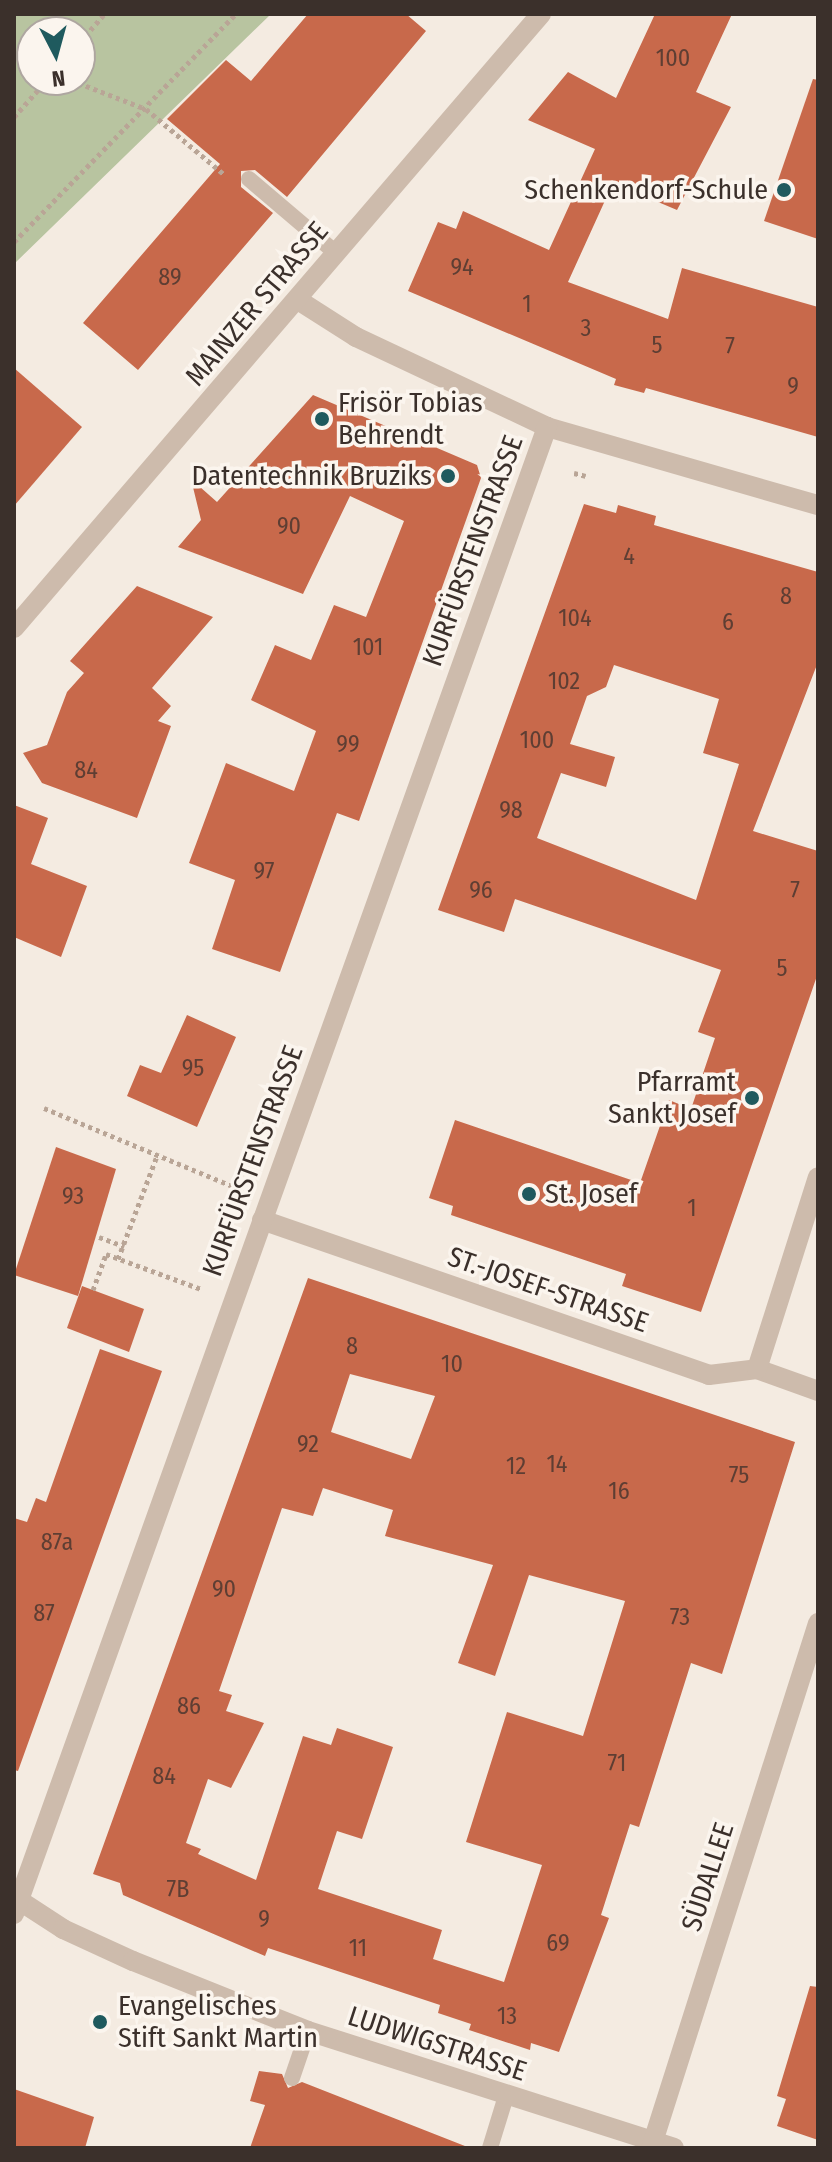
<!DOCTYPE html>
<html>
<head>
<meta charset="utf-8">
<style>
	body { margin:0 }
	#map { position:relative; width:832px; height:2162px; overflow:hidden; background:#f4ebe1; font-family:"Fira Sans Condensed",sans-serif }
	div>[style] { position:absolute }
	.green>* { inset:0; background:#b8c4a0 }
	.building>* { inset:0; background:#c8694b }
	.path>* { height:5px; margin-top:-2.5px; transform-origin:0; background:repeating-linear-gradient(90deg,#b9a596 0 4px,transparent 0 8px) }
	.service>* { height:16px; margin:-8px; padding:0 8px; transform-origin:8px; border-radius:8px; background:#cdbbac }
	.minor>* { height:20px; margin:-10px; padding:0 10px; transform-origin:10px; border-radius:10px; background:#cdbbac }
	.tertiary>* { height:20px; margin:-10px; padding:0 10px; transform-origin:10px; border-radius:10px; background:#cdbbac }
	.dots>* { width:22px; height:22px; translate:-50% -50%; box-sizing:border-box; border:4px solid #fbf5ee; border-radius:50% }
	span { translate:-50% -50%; white-space:nowrap; text-align:center; line-height:1.15; -webkit-text-stroke:7px #fbf5ee; paint-order:stroke }
	.number-label { font-size:24px; color:#5e3e33 }
	.number-label span { -webkit-text-stroke-width:0 }
	.poi-label { font-size:28px; color:#3b302b }
	.right { translate:-100% -50%; text-align:right }
	.left { translate:0 -50%; text-align:left }
	.street-label { font-size:28px; color:#3b302b }
	.frame { position:absolute; inset:0; border:16px solid #3b302b; pointer-events:none }
	.north { position:absolute; left:16px; top:16px; width:80px; height:80px; box-sizing:border-box; background:#fbf5ee; border:2px solid #aea6a0; border-radius:50%; rotate:174deg; font-size:22px; font-weight:700; line-height:32px; text-align:center; color:#3b302b }
	.north::after { content:''; display:block; margin:auto; width:28px; height:36px; background:#1f5a5e; clip-path:polygon(50% 0,100% 100%,50% 72%,0 100%) }
</style>
</head>
<body>
<div id="map">
	<div class="green">
		<i style="clip-path:polygon(evenodd,14px 14px,271px 14px,14px 264px,14px 14px,32px 32px,80px 32px,80px 80px,32px 80px,32px 32px)"></i>
	</div>
	<div class="building">
		<i style="clip-path:polygon(308px 14px,406px 14px,426px 31px,287px 197px,255px 170px,241px 171px,241px 187px,273px 213px,138px 370px,83px 323px,220px 164px,167px 119px,226px 60px,251px 81px)"></i>
		<i style="clip-path:polygon(655px 14px,732px 14px,696px 92px,731px 107px,677px 210px,613px 183px,568px 282px,668px 319px,682px 268px,818px 307px,818px 437px,646px 388px,644px 393px,614px 385px,616px 379px,408px 291px,438px 222px,456px 229px,463px 211px,549px 250px,595px 149px,528px 120px,568px 72px,616px 98px)"></i>
		<i style="clip-path:polygon(813px 79px,818px 80px,818px 239px,764px 221px)"></i>
		<i style="clip-path:polygon(14px 368px,82px 427px,14px 506px)"></i>
		<i style="clip-path:polygon(313px 395px,477px 465px,481px 478px,359px 821px,337px 813px,280px 972px,212px 949px,235px 880px,189px 863px,226px 763px,294px 791px,316px 731px,251px 700px,275px 645px,311px 660px,334px 605px,366px 617px,404px 521px,350px 496px,303px 594px,178px 547px,201px 520px,191px 479px,217px 502px)"></i>
		<i style="clip-path:polygon(evenodd,584px 504px,616px 513px,618px 505px,656px 516px,654px 525px,818px 572px,818px 662px,753px 831px,818px 851px,818px 973px,701px 1312px,622px 1286px,626px 1274px,451px 1215px,453px 1206px,429px 1198px,455px 1120px,640px 1183px,669px 1100px,691px 1109px,715px 1038px,698px 1032px,721px 970px,515px 899px,504px 932px,438px 910px,584px 504px,614px 665px,719px 699px,703px 753px,739px 764px,696px 900px,537px 838px,561px 773px,606px 787px,615px 757px,570px 744px,587px 696px,606px 687px,614px 665px)"></i>
		<i style="clip-path:polygon(137px 586px,213px 617px,152px 688px,171px 706px,158px 721px,171px 726px,137px 818px,42px 783px,23px 753px,47px 745px,67px 692px,84px 673px,70px 661px)"></i>
		<i style="clip-path:polygon(14px 805px,48px 818px,31px 864px,87px 886px,61px 957px,14px 937px)"></i>
		<i style="clip-path:polygon(187px 1015px,236px 1037px,197px 1127px,127px 1096px,140px 1065px,161px 1073px)"></i>
		<i style="clip-path:polygon(56px 1147px,116px 1169px,78px 1296px,14px 1275px)"></i>
		<i style="clip-path:polygon(evenodd,308px 1278px,795px 1442px,722px 1674px,691px 1663px,639px 1827px,630px 1824px,601px 1915px,609px 1918px,559px 2052px,531px 2043px,530px 2050px,469px 2030px,471px 2024px,438px 2013px,440px 2005px,268px 1948px,265px 1956px,123px 1895px,120px 1883px,93px 1874px,308px 1278px,350px 1374px,435px 1396px,411px 1459px,331px 1432px,350px 1374px,308px 1278px,323px 1488px,393px 1510px,385px 1536px,493px 1565px,458px 1663px,495px 1676px,529px 1575px,625px 1601px,583px 1736px,507px 1712px,466px 1842px,542px 1865px,504px 1982px,433px 1959px,442px 1930px,318px 1889px,337px 1831px,362px 1839px,393px 1747px,337px 1728px,331px 1745px,303px 1736px,256px 1880px,198px 1854px,201px 1849px,186px 1843px,208px 1779px,231px 1788px,264px 1723px,226px 1711px,232px 1695px,219px 1691px,282px 1508px,313px 1516px,323px 1488px)"></i>
		<i style="clip-path:polygon(82px 1286px,144px 1309px,129px 1352px,67px 1328px)"></i>
		<i style="clip-path:polygon(100px 1349px,162px 1371px,18px 1771px,14px 1770px,14px 1518px,27px 1522px,36px 1498px,46px 1502px)"></i>
		<i style="clip-path:polygon(810px 1986px,818px 1987px,818px 2140px,777px 2126px,786px 2099px,777px 2096px)"></i>
		<i style="clip-path:polygon(259px 2071px,282px 2074px,288px 2088px,302px 2082px,470px 2148px,250px 2148px,265px 2105px,250px 2101px)"></i>
		<i style="clip-path:polygon(14px 2089px,94px 2117px,85px 2148px,14px 2148px)"></i>
	</div>
	<div class="path">
		<i style="left:80px;top:42px;width:37px;rotate:-49deg"></i>
		<i style="left:71px;top:80px;width:80px;rotate:21.1deg"></i>
		<i style="left:146px;top:109px;width:103px;rotate:39.9deg"></i>
		<i style="left:14px;top:117px;width:50px;rotate:-48.3deg"></i>
		<i style="left:14px;top:242px;width:318px;rotate:-45.8deg"></i>
		<i style="left:574px;top:473px;width:12px;rotate:14deg"></i>
		<i style="left:44px;top:1108px;width:209px;rotate:22.5deg"></i>
		<i style="left:99px;top:1237px;width:27px;rotate:20deg"></i>
		<i style="left:118px;top:1259px;width:110px;rotate:-69.3deg"></i>
		<i style="left:93px;top:1290px;width:38px;rotate:-70deg"></i>
		<i style="left:106px;top:1254px;width:101px;rotate:20.2deg"></i>
	</div>
	<div class="service">
		<i style="left:249px;top:179px;width:114px;rotate:40.4deg"></i>
		<i style="left:292px;top:2078px;width:50px;rotate:-71.2deg"></i>
		<i style="left:490px;top:2148px;width:54px;rotate:-72.9deg"></i>
	</div>
	<div class="minor">
		<i style="left:298px;top:300px;width:69px;rotate:32.5deg"></i>
		<i style="left:356px;top:337px;width:211px;rotate:25.2deg"></i>
		<i style="left:547px;top:427px;width:282px;rotate:16.1deg"></i>
		<i style="left:262px;top:1220px;width:473px;rotate:19.1deg"></i>
		<i style="left:709px;top:1375px;width:48px;rotate:-7.1deg"></i>
		<i style="left:757px;top:1369px;width:65px;rotate:19.8deg"></i>
		<i style="left:757px;top:1369px;width:201px;rotate:-72.4deg"></i>
		<i style="left:14px;top:1897px;width:59px;rotate:33.1deg"></i>
		<i style="left:63px;top:1929px;width:77px;rotate:24.6deg"></i>
		<i style="left:133px;top:1961px;width:188px;rotate:21.8deg"></i>
		<i style="left:308px;top:2031px;width:384px;rotate:17.7deg"></i>
		<i style="left:14px;top:1914px;width:1580px;rotate:-70.28deg"></i>
		<i style="left:651px;top:2148px;width:551px;rotate:-72.35deg"></i>
	</div>
	<div class="tertiary">
		<i style="left:14px;top:628px;width:809px;rotate:-49.36deg"></i>
	</div>
	<div class="dots">
		<i style="left:784px;top:190px;background:#1f5a5e"></i>
		<i style="left:322px;top:419px;background:#1f5a5e"></i>
		<i style="left:448px;top:476px;background:#1f5a5e"></i>
		<i style="left:752px;top:1098px;background:#1f5a5e"></i>
		<i style="left:529px;top:1194px;background:#1f5a5e"></i>
		<i style="left:100px;top:2022px;background:#1f5a5e"></i>
	</div>
	<div class="number-label">
		<span style="left:673px;top:59px">100</span>
		<span style="left:462px;top:268px">94</span>
		<span style="left:170px;top:278px">89</span>
		<span style="left:527px;top:305px">1</span>
		<span style="left:586px;top:329px">3</span>
		<span style="left:657px;top:346px">5</span>
		<span style="left:730px;top:347px">7</span>
		<span style="left:793px;top:387px">9</span>
		<span style="left:289px;top:527px">90</span>
		<span style="left:629px;top:557px">4</span>
		<span style="left:786px;top:597px">8</span>
		<span style="left:575px;top:619px">104</span>
		<span style="left:728px;top:623px">6</span>
		<span style="left:368px;top:648px">101</span>
		<span style="left:564px;top:682px">102</span>
		<span style="left:537px;top:741px">100</span>
		<span style="left:348px;top:745px">99</span>
		<span style="left:86px;top:771px">84</span>
		<span style="left:511px;top:811px">98</span>
		<span style="left:264px;top:872px">97</span>
		<span style="left:481px;top:891px">96</span>
		<span style="left:795px;top:891px">7</span>
		<span style="left:782px;top:969px">5</span>
		<span style="left:193px;top:1069px">95</span>
		<span style="left:73px;top:1197px">93</span>
		<span style="left:692px;top:1209px">1</span>
		<span style="left:352px;top:1347px">8</span>
		<span style="left:452px;top:1365px">10</span>
		<span style="left:308px;top:1445px">92</span>
		<span style="left:557px;top:1465px">14</span>
		<span style="left:516px;top:1467px">12</span>
		<span style="left:739px;top:1476px">75</span>
		<span style="left:619px;top:1492px">16</span>
		<span style="left:57px;top:1543px">87a</span>
		<span style="left:224px;top:1590px">90</span>
		<span style="left:44px;top:1614px">87</span>
		<span style="left:680px;top:1618px">73</span>
		<span style="left:189px;top:1707px">86</span>
		<span style="left:617px;top:1764px">71</span>
		<span style="left:164px;top:1777px">84</span>
		<span style="left:178px;top:1890px">7B</span>
		<span style="left:264px;top:1920px">9</span>
		<span style="left:558px;top:1944px">69</span>
		<span style="left:358px;top:1949px">11</span>
		<span style="left:507px;top:2017px">13</span>
	</div>
	<div class="poi-label">
		<span class="right" style="left:768px;top:190px">Schenkendorf-Schule</span>
		<span class="left" style="left:338px;top:419px">Frisör Tobias<br>Behrendt</span>
		<span class="right" style="left:432px;top:476px">Datentechnik Bruziks</span>
		<span class="right" style="left:736px;top:1098px">Pfarramt<br>Sankt Josef</span>
		<span class="left" style="left:545px;top:1194px">St. Josef</span>
		<span class="left" style="left:118px;top:2022px">Evangelisches<br>Stift Sankt Martin</span>
	</div>
	<div class="street-label">
		<span style="left:257px;top:304px;rotate:-50deg">MAINZER STRASSE</span>
		<span style="left:473px;top:551px;rotate:-70deg">KURFÜRSTENSTRASSE</span>
		<span style="left:253px;top:1161px;rotate:-70deg">KURFÜRSTENSTRASSE</span>
		<span style="left:548px;top:1290px;rotate:19deg">ST.-JOSEF-STRASSE</span>
		<span style="left:708px;top:1877px;rotate:-72deg">SÜDALLEE</span>
		<span style="left:437px;top:2044px;rotate:18deg">LUDWIGSTRASSE</span>
	</div>
	<div class="frame"></div>
	<div class="north">N</div>
</div>
</body>
</html>
